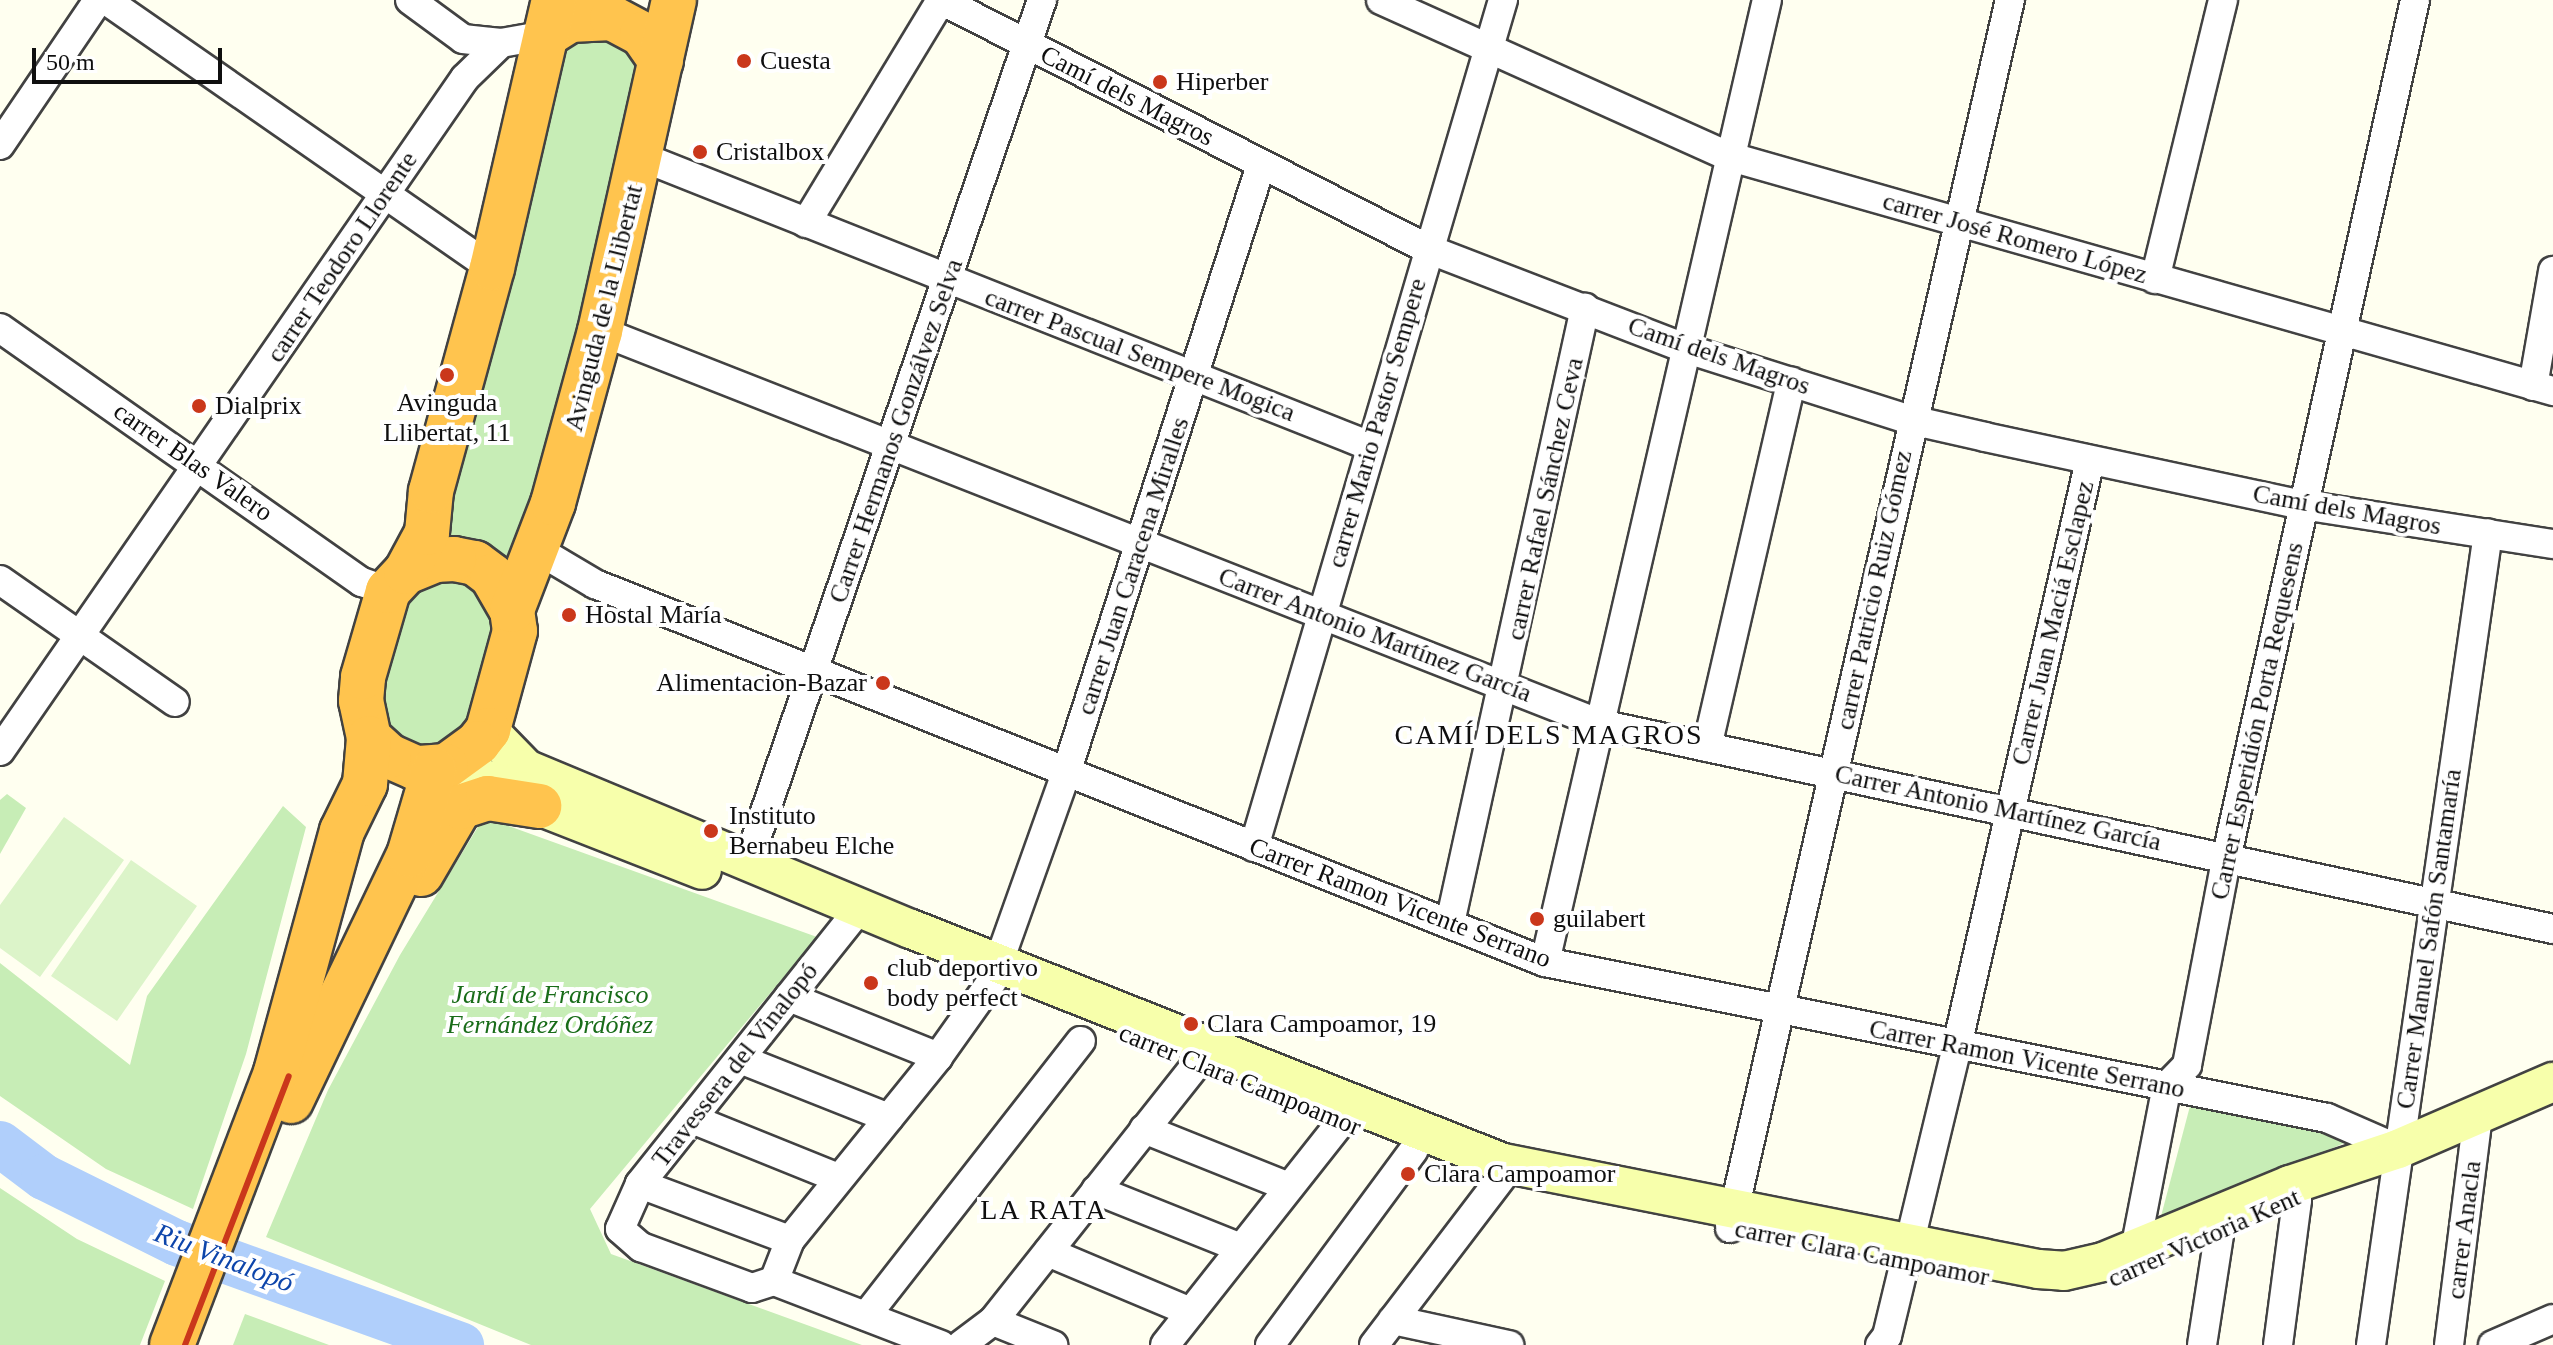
<!DOCTYPE html>
<html>
<head>
<meta charset="utf-8">
<style>
	body { margin:0 }
	#map { position:relative; width:2553px; height:1345px; overflow:hidden; background:#fffff0; font-family:Georgia,serif }
	div>[style] { position:absolute }
	.green>* { inset:0; background:#c7edb6 }
	.pitch>* { inset:0; background:#dcf4c9 }
	.river>* { height:46px; margin:-23px; padding:0 23px; transform-origin:23px; border-radius:23px; background:#b0cffb }
	.roads { filter:drop-shadow(2px 0 #424242) drop-shadow(-2px 0 #424242) drop-shadow(0 2px #424242) drop-shadow(0 -2px #424242) }
	.street>* { height:28px; margin:-14px; padding:0 14px; transform-origin:14px; border-radius:14px; background:#fff }
	.secondary>* { height:38px; margin:-19px; padding:0 19px; transform-origin:19px; border-radius:19px; background:#f7ffab }
	.highway>* { height:44px; margin:-22px; padding:0 22px; transform-origin:22px; border-radius:22px; background:#ffc44e }
	.rail>* { height:6px; margin:-3px; padding:0 3px; transform-origin:3px; border-radius:3px; background:#ca371b }
	.dots>* { width:22px; height:22px; translate:-50% -50%; box-sizing:border-box; border:4px solid #fff; border-radius:50% }
	span { translate:-50% -50%; white-space:nowrap; text-align:center; line-height:1.15; -webkit-text-stroke:8px #fff; paint-order:stroke }
	.poi-label { font-size:26px; color:#0f0f0f }
	.left { translate:0 -50%; text-align:left }
	.right { translate:-100% -50%; text-align:right }
	.street-label { font-size:26px; color:#0f0f0f }
	.park-label { font-size:26px; color:#196c19; font-style:italic }
	.neighbourhood-label { font-size:28px; color:#0f0f0f; letter-spacing:2px }
	.water-label { font-size:28px; color:#0d45ab; font-style:italic }
	.scale { position:absolute; left:32px; top:48px; width:190px; height:36px; box-sizing:border-box; border:4px solid #0f0f0f; border-top:0; padding-left:10px; font-size:24px; line-height:28px; white-space:nowrap; color:#0f0f0f; -webkit-text-stroke:6px #fff; paint-order:stroke }
</style>
</head>
<body>
<div id="map">
	<div class="green">
		<i style="clip-path:polygon(593px 24px,649px 66px,529px 531px,513px 560px,438px 538px,556px 56px)"></i>
		<i style="clip-path:polygon(439px 575px,477px 585px,500px 632px,461px 739px,424px 751px,391px 736px,376px 703px,397px 603px)"></i>
		<i style="clip-path:polygon(7px 794px,26px 808px,0 854px,0 800px)"></i>
		<i style="clip-path:polygon(283px 806px,306px 827px,246px 1054px,193px 1209px,106px 1169px,0 1096px,0 963px,130px 1065px,147px 996px)"></i>
		<i style="clip-path:polygon(484px 817px,817px 937px,590px 1209px,611px 1254px,862px 1345px,531px 1345px,266px 1237px,328px 1090px,400px 955px)"></i>
		<i style="clip-path:polygon(2190px 1106px,2321px 1128px,2349px 1141px,2159px 1224px)"></i>
		<i style="clip-path:polygon(0 1188px,77px 1239px,165px 1281px,140px 1345px,0 1345px)"></i>
		<i style="clip-path:polygon(245px 1314px,329px 1345px,233px 1345px)"></i>
	</div>
	<div class="pitch">
		<i style="clip-path:polygon(64px 817px,124px 860px,40px 977px,0 948px,0 905px)"></i>
		<i style="clip-path:polygon(131px 860px,197px 906px,117px 1021px,51px 976px)"></i>
	</div>
	<div class="river">
		<i style="left:0;top:1144px;width:55px;rotate:36.9deg"></i>
		<i style="left:44px;top:1177px;width:148px;rotate:26.4deg"></i>
		<i style="left:177px;top:1243px;width:302px;rotate:19.8deg"></i>
	</div>
	<div class="roads">
		<div class="street">
			<i style="left:106px;top:0;width:470px;rotate:34.8deg"></i>
			<i style="left:410px;top:0;width:66px;rotate:36.3deg"></i>
			<i style="left:463px;top:39px;width:38px;rotate:6deg"></i>
			<i style="left:941px;top:0;width:547px;rotate:27.08deg"></i>
			<i style="left:1428px;top:249px;width:278px;rotate:21.1deg"></i>
			<i style="left:1687px;top:349px;width:235px;rotate:17.6deg"></i>
			<i style="left:1911px;top:420px;width:76px;rotate:12.9deg"></i>
			<i style="left:1985px;top:437px;width:325px;rotate:12.1deg"></i>
			<i style="left:2303px;top:505px;width:253px;rotate:8.9deg"></i>
			<i style="left:1381px;top:0;width:384px;rotate:24.2deg"></i>
			<i style="left:1731px;top:157px;width:855px;rotate:15.89deg"></i>
			<i style="left:0;top:145px;width:175px;rotate:-55.9deg"></i>
			<i style="left:642px;top:157px;width:783px;rotate:21.65deg"></i>
			<i style="left:806px;top:223px;width:261px;rotate:-58.8deg"></i>
			<i style="left:2155px;top:279px;width:287px;rotate:-76.3deg"></i>
			<i style="left:0;top:328px;width:442px;rotate:35.1deg"></i>
			<i style="left:362px;top:582px;width:28px;rotate:19deg"></i>
			<i style="left:600px;top:331px;width:1074px;rotate:21.45deg"></i>
			<i style="left:1600px;top:724px;width:975px;rotate:12.14deg"></i>
			<i style="left:2533px;top:386px;width:117px;rotate:-80.1deg"></i>
			<i style="left:536px;top:549px;width:69px;rotate:30.7deg"></i>
			<i style="left:595px;top:584px;width:1022px;rotate:21.7deg"></i>
			<i style="left:1545px;top:962px;width:797px;rotate:11.28deg"></i>
			<i style="left:2327px;top:1118px;width:77px;rotate:23.6deg"></i>
			<i style="left:0;top:580px;width:213px;rotate:34.9deg"></i>
			<i style="left:1707px;top:747px;width:375px;rotate:-77deg"></i>
			<i style="left:0;top:751px;width:818px;rotate:-55.36deg"></i>
			<i style="left:465px;top:78px;width:50px;rotate:-44.2deg"></i>
			<i style="left:501px;top:43px;width:46px;rotate:-10.1deg"></i>
			<i style="left:1254px;top:847px;width:883px;rotate:-73.62deg"></i>
			<i style="left:748px;top:862px;width:911px;rotate:-71.17deg"></i>
			<i style="left:860px;top:908px;width:353px;rotate:128.6deg"></i>
			<i style="left:640px;top:1184px;width:49px;rotate:114deg"></i>
			<i style="left:620px;top:1229px;width:28px;rotate:41deg"></i>
			<i style="left:641px;top:1247px;width:118px;rotate:20.3deg"></i>
			<i style="left:752px;top:1288px;width:23px;rotate:-18deg"></i>
			<i style="left:774px;top:1281px;width:179px;rotate:21deg"></i>
			<i style="left:1450px;top:923px;width:630px;rotate:-77.62deg"></i>
			<i style="left:1545px;top:962px;width:987px;rotate:-77.01deg"></i>
			<i style="left:789px;top:997px;width:161px;rotate:21.9deg"></i>
			<i style="left:740px;top:1059px;width:160px;rotate:21.6deg"></i>
			<i style="left:692px;top:1119px;width:157px;rotate:22deg"></i>
			<i style="left:1144px;top:1129px;width:156px;rotate:21.8deg"></i>
			<i style="left:640px;top:1184px;width:160px;rotate:20.5deg"></i>
			<i style="left:1096px;top:1190px;width:156px;rotate:21.8deg"></i>
			<i style="left:1730px;top:1228px;width:1260px;rotate:-77.16deg"></i>
			<i style="left:2135px;top:1250px;width:167px;rotate:-79deg"></i>
			<i style="left:2167px;top:1086px;width:29px;rotate:-46deg"></i>
			<i style="left:2187px;top:1065px;width:214px;rotate:-79.2deg"></i>
			<i style="left:2227px;top:855px;width:875px;rotate:-77.6deg"></i>
			<i style="left:1048px;top:1252px;width:155px;rotate:22.8deg"></i>
			<i style="left:774px;top:1281px;width:44px;rotate:-68.7deg"></i>
			<i style="left:790px;top:1240px;width:235px;rotate:-51deg"></i>
			<i style="left:938px;top:1057px;width:93px;rotate:-54.6deg"></i>
			<i style="left:992px;top:981px;width:221px;rotate:-70.4deg"></i>
			<i style="left:1066px;top:773px;width:639px;rotate:-72.22deg"></i>
			<i style="left:866px;top:1316px;width:349px;rotate:-52deg"></i>
			<i style="left:1393px;top:1320px;width:119px;rotate:12.2deg"></i>
			<i style="left:993px;top:1321px;width:65px;rotate:21.8deg"></i>
			<i style="left:961px;top:1345px;width:40px;rotate:-37deg"></i>
			<i style="left:993px;top:1321px;width:348px;rotate:-51.6deg"></i>
			<i style="left:1165px;top:1345px;width:285px;rotate:-51.7deg"></i>
			<i style="left:1342px;top:1121px;width:18px;rotate:-68deg"></i>
			<i style="left:1270px;top:1345px;width:242px;rotate:-53.6deg"></i>
			<i style="left:1374px;top:1345px;width:226px;rotate:-52.7deg"></i>
			<i style="left:1880px;top:1345px;width:11px;rotate:-52deg"></i>
			<i style="left:1887px;top:1336px;width:298px;rotate:-76.4deg"></i>
			<i style="left:1957px;top:1046px;width:601px;rotate:-77.21deg"></i>
			<i style="left:2202px;top:1345px;width:111px;rotate:-81.2deg"></i>
			<i style="left:2278px;top:1345px;width:146px;rotate:-82.5deg"></i>
			<i style="left:2297px;top:1200px;width:17px;rotate:-115deg"></i>
			<i style="left:2371px;top:1345px;width:820px;rotate:-81.8deg"></i>
			<i style="left:2449px;top:1345px;width:233px;rotate:-82.8deg"></i>
			<i style="left:2493px;top:1345px;width:65px;rotate:-23.4deg"></i>
		</div>
		<div class="secondary">
			<i style="left:488px;top:730px;width:54px;rotate:45.7deg"></i>
			<i style="left:526px;top:769px;width:417px;rotate:22.6deg"></i>
			<i style="left:911px;top:929px;width:637px;rotate:21.57deg"></i>
			<i style="left:1503px;top:1163px;width:545px;rotate:11.21deg"></i>
			<i style="left:2038px;top:1269px;width:26px;rotate:4deg"></i>
			<i style="left:2064px;top:1271px;width:40px;rotate:-13deg"></i>
			<i style="left:2103px;top:1262px;width:202px;rotate:-22.4deg"></i>
			<i style="left:2290px;top:1185px;width:114px;rotate:-18.4deg"></i>
			<i style="left:2398px;top:1149px;width:169px;rotate:-23.4deg"></i>
			<i style="left:446px;top:766px;width:79px;rotate:18.4deg"></i>
			<i style="left:521px;top:791px;width:23px;rotate:40deg"></i>
			<i style="left:539px;top:806px;width:175px;rotate:21.4deg"></i>
		</div>
		<div class="highway">
			<i style="left:546px;top:35px;width:28px;rotate:-32deg"></i>
			<i style="left:570px;top:20px;width:42px;rotate:-2.7deg"></i>
			<i style="left:612px;top:18px;width:34px;rotate:28deg"></i>
			<i style="left:642px;top:34px;width:33px;rotate:55deg"></i>
			<i style="left:454px;top:559px;width:21px;rotate:11deg"></i>
			<i style="left:475px;top:563px;width:21px;rotate:37deg"></i>
			<i style="left:492px;top:576px;width:39px;rotate:60deg"></i>
			<i style="left:512px;top:610px;width:21px;rotate:82deg"></i>
			<i style="left:515px;top:631px;width:103px;rotate:105.3deg"></i>
			<i style="left:488px;top:730px;width:16px;rotate:128deg"></i>
			<i style="left:478px;top:743px;width:39px;rotate:144deg"></i>
			<i style="left:446px;top:766px;width:30px;rotate:176deg"></i>
			<i style="left:416px;top:768px;width:30px;rotate:-156deg"></i>
			<i style="left:389px;top:756px;width:27px;rotate:-138deg"></i>
			<i style="left:369px;top:738px;width:38px;rotate:-102deg"></i>
			<i style="left:361px;top:701px;width:24px;rotate:-85deg"></i>
			<i style="left:363px;top:677px;width:90px;rotate:-73.8deg"></i>
			<i style="left:388px;top:591px;width:26px;rotate:-47deg"></i>
			<i style="left:406px;top:572px;width:31px;rotate:-22deg"></i>
			<i style="left:435px;top:560px;width:19px;rotate:-3deg"></i>
			<i style="left:406px;top:572px;width:44px;rotate:-61.7deg"></i>
			<i style="left:427px;top:533px;width:42px;rotate:-84.6deg"></i>
			<i style="left:431px;top:491px;width:231px;rotate:-74.7deg"></i>
			<i style="left:492px;top:268px;width:275px;rotate:-77deg"></i>
			<i style="left:512px;top:610px;width:115px;rotate:-69deg"></i>
			<i style="left:553px;top:503px;width:178px;rotate:-74.7deg"></i>
			<i style="left:600px;top:331px;width:339px;rotate:-77.4deg"></i>
			<i style="left:421px;top:874px;width:78px;rotate:-59.8deg"></i>
			<i style="left:460px;top:807px;width:29px;rotate:-18deg"></i>
			<i style="left:488px;top:798px;width:52px;rotate:8.9deg"></i>
			<i style="left:291px;top:1101px;width:273px;rotate:-64.4deg"></i>
			<i style="left:409px;top:855px;width:89px;rotate:-73.6deg"></i>
			<i style="left:172px;top:1345px;width:292px;rotate:-69.1deg"></i>
			<i style="left:276px;top:1072px;width:250px;rotate:-74.7deg"></i>
			<i style="left:342px;top:831px;width:52px;rotate:-63.9deg"></i>
			<i style="left:365px;top:784px;width:46px;rotate:-85deg"></i>
		</div>
	</div>
	<div class="rail">
		<i style="left:185px;top:1345px;width:288px;rotate:-68.9deg"></i>
	</div>
	<div class="dots">
		<i style="left:744px;top:61px;background:#ca371b"></i>
		<i style="left:1160px;top:82px;background:#ca371b"></i>
		<i style="left:700px;top:152px;background:#ca371b"></i>
		<i style="left:447px;top:375px;background:#ca371b"></i>
		<i style="left:199px;top:406px;background:#ca371b"></i>
		<i style="left:569px;top:615px;background:#ca371b"></i>
		<i style="left:883px;top:683px;background:#ca371b"></i>
		<i style="left:711px;top:831px;background:#ca371b"></i>
		<i style="left:1537px;top:919px;background:#ca371b"></i>
		<i style="left:871px;top:983px;background:#ca371b"></i>
		<i style="left:1191px;top:1024px;background:#ca371b"></i>
		<i style="left:1408px;top:1174px;background:#ca371b"></i>
	</div>
	<div class="poi-label">
		<span class="left" style="left:760px;top:61px">Cuesta</span>
		<span class="left" style="left:1176px;top:82px">Hiperber</span>
		<span class="left" style="left:716px;top:152px">Cristalbox</span>
		<span style="left:447px;top:418px">Avinguda<br>Llibertat, 11</span>
		<span class="left" style="left:215px;top:406px">Dialprix</span>
		<span class="left" style="left:585px;top:615px">Hostal María</span>
		<span class="right" style="left:867px;top:683px">Alimentacion-Bazar</span>
		<span class="left" style="left:729px;top:831px">Instituto<br>Bernabeu Elche</span>
		<span class="left" style="left:1553px;top:919px">guilabert</span>
		<span class="left" style="left:887px;top:983px">club deportivo<br>body perfect</span>
		<span class="left" style="left:1207px;top:1024px">Clara Campoamor, 19</span>
		<span class="left" style="left:1424px;top:1174px">Clara Campoamor</span>
	</div>
	<div class="street-label">
		<span style="left:1127px;top:96px;rotate:27deg">Camí dels Magros</span>
		<span style="left:2015px;top:238px;rotate:16deg">carrer José Romero López</span>
		<span style="left:342px;top:257px;rotate:-56deg">carrer Teodoro Llorente</span>
		<span style="left:604px;top:308px;rotate:-76deg">Avinguda de la Llibertat</span>
		<span style="left:1140px;top:355px;rotate:21deg">carrer Pascual Sempere Mogica</span>
		<span style="left:1719px;top:356px;rotate:19deg">Camí dels Magros</span>
		<span style="left:1377px;top:423px;rotate:-74deg">carrer Mario Pastor Sempere</span>
		<span style="left:896px;top:431px;rotate:-71deg">Carrer Hermanos Gonzálvez Selva</span>
		<span style="left:193px;top:462px;rotate:35deg">carrer Blas Valero</span>
		<span style="left:1545px;top:499px;rotate:-78deg">carrer Rafael Sánchez Ceva</span>
		<span style="left:2347px;top:510px;rotate:10deg">Camí dels Magros</span>
		<span style="left:1133px;top:566px;rotate:-72deg">carrer Juan Caracena Miralles</span>
		<span style="left:1874px;top:590px;rotate:-78deg">carrer Patricio Ruiz Gómez</span>
		<span style="left:2053px;top:623px;rotate:-77deg">Carrer Juan Maciá Esclapez</span>
		<span style="left:1375px;top:635px;rotate:21deg">Carrer Antonio Martínez García</span>
		<span style="left:2257px;top:721px;rotate:-78deg">Carrer Esperidión Porta Requesens</span>
		<span style="left:1998px;top:808px;rotate:12deg">Carrer Antonio Martínez García</span>
		<span style="left:1400px;top:903px;rotate:21deg">Carrer Ramon Vicente Serrano</span>
		<span style="left:2429px;top:939px;rotate:-82deg">Carrer Manuel Safón Santamaría</span>
		<span style="left:2027px;top:1059px;rotate:11deg">Carrer Ramon Vicente Serrano</span>
		<span style="left:735px;top:1065px;rotate:-52deg">Travessera del Vinalopó</span>
		<span style="left:1240px;top:1080px;rotate:22deg">carrer Clara Campoamor</span>
		<span style="left:2464px;top:1230px;rotate:-83deg">carrer Anacla</span>
		<span style="left:2204px;top:1238px;rotate:-24deg">carrer Victoria Kent</span>
		<span style="left:1862px;top:1253px;rotate:11deg">carrer Clara Campoamor</span>
	</div>
	<div class="park-label">
		<span style="left:550px;top:1010px">Jardí de Francisco<br>Fernández Ordóñez</span>
	</div>
	<div class="neighbourhood-label">
		<span style="left:1549px;top:735px">CAMÍ DELS MAGROS</span>
		<span style="left:1044px;top:1210px">LA RATA</span>
	</div>
	<div class="water-label">
		<span style="left:224px;top:1258px;rotate:21deg">Riu Vinalopó</span>
	</div>
	<div class="scale">50 m</div>
</div>
</body>
</html>
